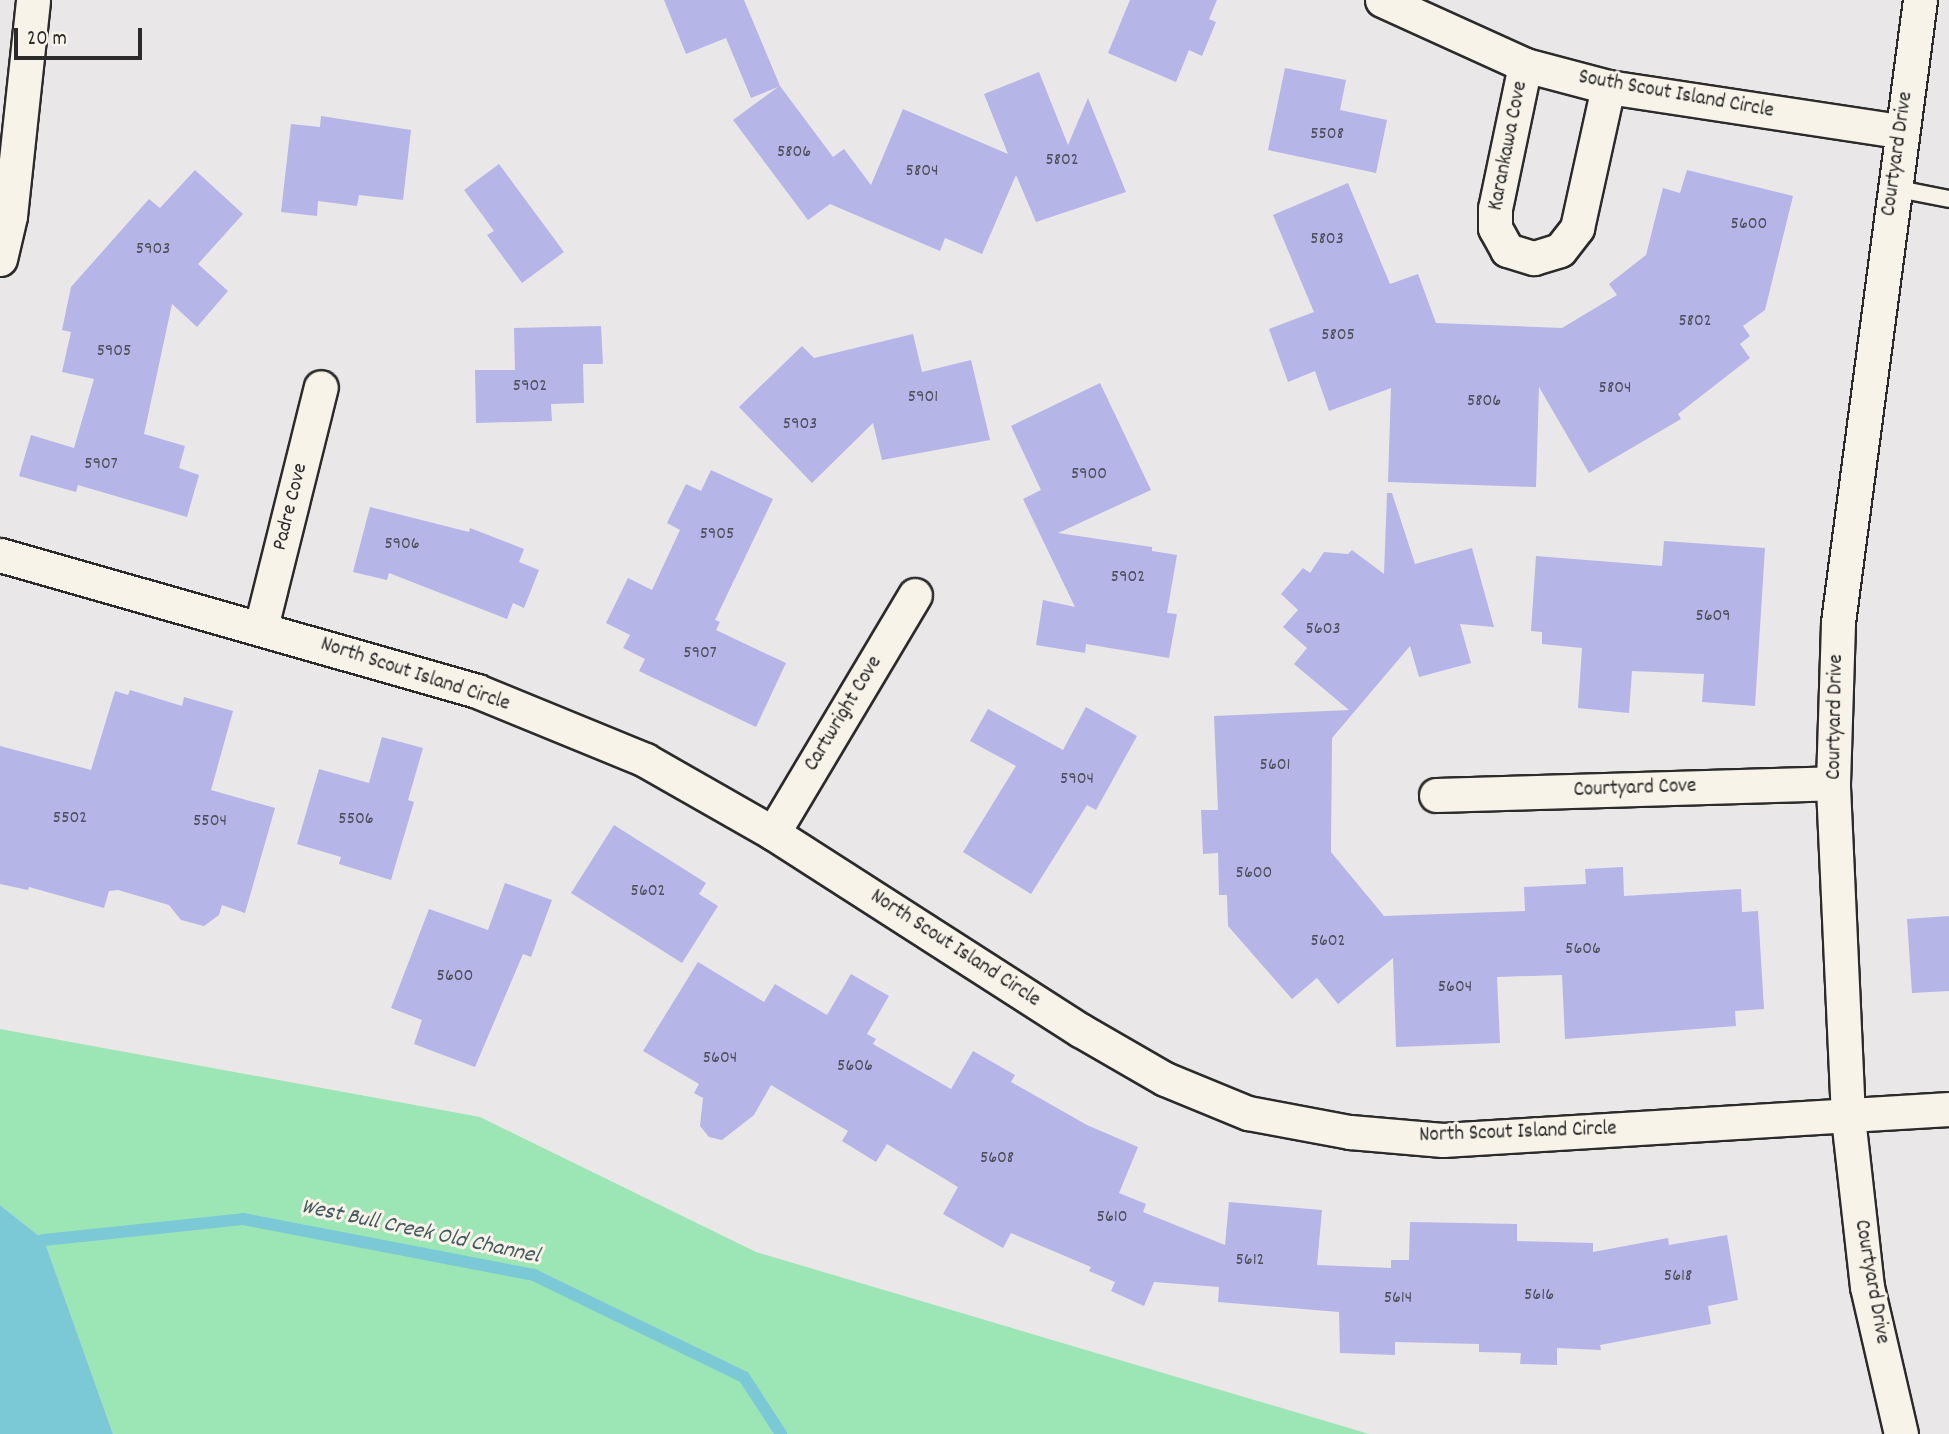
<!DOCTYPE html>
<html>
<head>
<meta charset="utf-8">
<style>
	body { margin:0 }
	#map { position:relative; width:1949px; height:1434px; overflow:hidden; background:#eae7e8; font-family:Dekko,sans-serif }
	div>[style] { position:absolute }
	.green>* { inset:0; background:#9ce5b4 }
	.water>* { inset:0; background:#7bc9d7 }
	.stream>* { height:12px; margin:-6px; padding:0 6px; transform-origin:6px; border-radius:6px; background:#7bc9d7 }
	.building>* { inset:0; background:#b5b5e7 }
	.roads { filter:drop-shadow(2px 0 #2b2b2b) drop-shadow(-2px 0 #2b2b2b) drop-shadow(0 2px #2b2b2b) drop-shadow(0 -2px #2b2b2b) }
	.service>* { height:16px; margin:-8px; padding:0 8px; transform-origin:8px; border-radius:8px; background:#f7f3e8 }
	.minor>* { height:33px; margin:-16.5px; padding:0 16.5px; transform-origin:16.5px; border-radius:16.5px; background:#f7f3e8 }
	span { translate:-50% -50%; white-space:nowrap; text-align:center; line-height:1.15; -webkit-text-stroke:6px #f7f3e8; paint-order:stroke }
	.number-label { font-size:18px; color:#4e4e5a }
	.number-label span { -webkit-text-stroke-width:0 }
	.street-label { font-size:21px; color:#2b2b2b }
	.water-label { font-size:23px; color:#435a5f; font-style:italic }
	.scale { position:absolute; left:14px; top:28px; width:128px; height:32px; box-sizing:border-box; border:4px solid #2b2b2b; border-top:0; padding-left:9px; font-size:21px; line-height:24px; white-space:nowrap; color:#2b2b2b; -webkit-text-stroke:5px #f7f3e8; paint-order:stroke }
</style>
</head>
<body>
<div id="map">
	<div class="green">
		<i style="clip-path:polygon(0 1029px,480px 1117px,756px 1252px,1369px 1434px,113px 1434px,44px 1240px,0 1205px)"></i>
	</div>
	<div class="water">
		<i style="clip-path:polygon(0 1205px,44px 1240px,113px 1434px,0 1434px)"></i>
	</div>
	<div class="stream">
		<i style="left:0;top:1251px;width:45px;rotate:-14deg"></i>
		<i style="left:44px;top:1240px;width:200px;rotate:-6deg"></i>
		<i style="left:243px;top:1219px;width:296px;rotate:10.9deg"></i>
		<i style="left:534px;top:1275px;width:233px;rotate:25.9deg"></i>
		<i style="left:744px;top:1377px;width:68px;rotate:57deg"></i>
	</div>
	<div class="building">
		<i style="clip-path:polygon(664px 0,744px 0,780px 86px,833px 157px,844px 149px,871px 185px,903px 109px,1008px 154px,984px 94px,1039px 72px,1068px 145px,1088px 98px,1126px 192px,1036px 222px,1016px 175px,982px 254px,945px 238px,940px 251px,830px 204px,808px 220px,733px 120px,778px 87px,751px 98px,726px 38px,686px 54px)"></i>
		<i style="clip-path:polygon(1130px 0,1217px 0,1209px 19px,1216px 22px,1202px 56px,1189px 50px,1176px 82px,1108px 53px)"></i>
		<i style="clip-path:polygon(1285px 68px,1346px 80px,1340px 110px,1387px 120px,1376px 173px,1268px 150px)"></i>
		<i style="clip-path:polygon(321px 116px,411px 130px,403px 200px,359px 195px,357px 206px,318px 201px,317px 216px,281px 212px,291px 124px,320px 127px)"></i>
		<i style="clip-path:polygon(499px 164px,564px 252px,522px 283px,487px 235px,494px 231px,464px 190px)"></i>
		<i style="clip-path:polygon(195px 170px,243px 214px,198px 264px,228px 291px,197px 327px,172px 304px,144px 434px,185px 446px,179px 468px,199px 475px,187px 517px,78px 485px,76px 492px,19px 476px,31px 435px,74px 448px,94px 379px,62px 372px,71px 332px,62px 330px,71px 287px,149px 199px,160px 208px)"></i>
		<i style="clip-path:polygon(1687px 170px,1793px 196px,1765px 310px,1743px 326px,1750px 336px,1740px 344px,1750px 358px,1678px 414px,1681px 419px,1589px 473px,1539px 387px,1536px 487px,1388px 482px,1391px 388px,1329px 411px,1315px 371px,1288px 382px,1269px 329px,1314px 312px,1273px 215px,1348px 183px,1390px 284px,1418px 274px,1436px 323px,1562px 328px,1617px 295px,1609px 284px,1646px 255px,1663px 188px,1680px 193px)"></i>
		<i style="clip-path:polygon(601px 326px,603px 364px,583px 364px,584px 403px,551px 404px,552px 421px,476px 423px,475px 370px,515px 370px,514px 328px)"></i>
		<i style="clip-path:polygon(913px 334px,922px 372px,971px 360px,990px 440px,882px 460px,873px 423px,812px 483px,739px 407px,802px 346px,814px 358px)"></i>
		<i style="clip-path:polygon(1100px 383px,1151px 490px,1058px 533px,1152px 547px,1152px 551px,1177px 555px,1167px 613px,1177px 614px,1169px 658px,1086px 644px,1085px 653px,1036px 645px,1043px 600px,1075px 607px,1023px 499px,1041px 490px,1011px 426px)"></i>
		<i style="clip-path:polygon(711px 470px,773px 499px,715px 620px,720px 622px,716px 630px,786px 663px,756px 727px,639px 671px,645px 659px,623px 648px,630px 635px,606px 623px,628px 578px,652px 590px,680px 530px,667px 523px,686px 484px,701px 491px)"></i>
		<i style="clip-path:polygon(1387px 493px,1392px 493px,1415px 564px,1472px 548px,1494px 627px,1460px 624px,1471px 663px,1419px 677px,1410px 646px,1332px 738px,1331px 852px,1384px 916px,1525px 911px,1524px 887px,1586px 884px,1585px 869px,1623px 867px,1624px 896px,1741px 889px,1742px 912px,1758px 911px,1764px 1009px,1735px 1011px,1736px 1026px,1565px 1039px,1562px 975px,1497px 977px,1500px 1043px,1396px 1047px,1393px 958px,1338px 1004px,1317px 978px,1292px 999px,1228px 926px,1227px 895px,1219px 895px,1218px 853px,1203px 854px,1201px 810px,1218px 810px,1214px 716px,1349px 710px,1294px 664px,1307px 648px,1283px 627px,1298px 610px,1281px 594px,1303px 568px,1310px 573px,1324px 552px,1348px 554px,1352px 550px,1384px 574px)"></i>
		<i style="clip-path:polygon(370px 507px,469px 532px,470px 528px,524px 549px,519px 562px,539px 570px,524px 608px,513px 603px,507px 619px,389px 573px,387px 580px,353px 572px)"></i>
		<i style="clip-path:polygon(1664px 541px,1765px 548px,1755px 706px,1702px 702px,1704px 674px,1632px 671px,1629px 713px,1578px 708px,1582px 648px,1542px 644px,1542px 632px,1531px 631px,1536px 556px,1662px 566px)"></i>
		<i style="clip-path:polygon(130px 690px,182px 706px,184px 697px,233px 711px,211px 790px,275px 808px,245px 913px,222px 905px,219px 915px,204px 926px,181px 920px,169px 905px,118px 890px,109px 891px,104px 908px,29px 887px,28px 890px,0 884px,0 746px,91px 770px,115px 691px,128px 695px)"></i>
		<i style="clip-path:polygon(1086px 707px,1137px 736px,1096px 810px,1087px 805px,1031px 894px,963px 852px,1016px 766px,970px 741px,988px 709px,1063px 750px)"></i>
		<i style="clip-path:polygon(382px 737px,423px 748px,408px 800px,414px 802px,391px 880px,339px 864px,341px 857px,297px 844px,319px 769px,369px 783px)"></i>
		<i style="clip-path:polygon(614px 825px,706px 883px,699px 894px,718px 906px,682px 963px,571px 893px)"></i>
		<i style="clip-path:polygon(505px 883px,552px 900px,531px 957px,523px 954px,475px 1067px,414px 1044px,422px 1020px,391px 1008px,429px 909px,488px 930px)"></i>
		<i style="clip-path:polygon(1949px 916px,1949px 991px,1912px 993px,1907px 919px)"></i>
		<i style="clip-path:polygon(698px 962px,764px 1002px,775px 984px,827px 1015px,851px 974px,889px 996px,867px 1034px,876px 1039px,873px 1044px,951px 1089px,973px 1051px,1015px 1075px,1011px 1082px,1087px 1125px,1138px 1147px,1119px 1193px,1146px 1204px,1143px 1212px,1225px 1245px,1229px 1202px,1322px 1210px,1317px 1265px,1391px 1268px,1391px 1260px,1409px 1260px,1410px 1222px,1517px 1224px,1517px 1241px,1593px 1243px,1593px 1252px,1668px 1238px,1669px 1245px,1727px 1235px,1738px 1300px,1708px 1306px,1711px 1324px,1600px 1345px,1601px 1350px,1557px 1348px,1557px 1365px,1520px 1364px,1521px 1353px,1479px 1352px,1479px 1344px,1395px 1342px,1395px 1355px,1340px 1353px,1339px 1312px,1218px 1302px,1219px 1287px,1154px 1282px,1144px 1306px,1111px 1291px,1115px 1282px,1089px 1271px,1091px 1267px,1011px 1233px,1003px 1248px,943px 1214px,958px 1187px,887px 1144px,876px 1162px,842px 1141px,848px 1131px,771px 1085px,754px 1115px,722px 1140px,709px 1137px,700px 1126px,703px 1098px,694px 1093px,699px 1084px,643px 1051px)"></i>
	</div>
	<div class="roads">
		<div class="service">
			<i style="left:1893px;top:188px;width:57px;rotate:11.1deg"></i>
		</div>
		<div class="minor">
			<i style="left:1382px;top:0;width:157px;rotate:24.4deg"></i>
			<i style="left:1525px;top:65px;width:86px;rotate:14.8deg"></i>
			<i style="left:1608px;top:87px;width:295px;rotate:8.6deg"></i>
			<i style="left:1525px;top:65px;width:146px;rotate:101.8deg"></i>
			<i style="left:1495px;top:208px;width:20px;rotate:90deg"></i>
			<i style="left:1495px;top:228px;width:25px;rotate:61deg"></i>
			<i style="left:1507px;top:250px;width:28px;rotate:17deg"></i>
			<i style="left:1534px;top:258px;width:27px;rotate:-17deg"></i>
			<i style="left:1560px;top:250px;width:28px;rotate:-52deg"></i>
			<i style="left:1577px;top:228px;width:144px;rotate:-77.6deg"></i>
			<i style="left:0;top:259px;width:44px;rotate:-76.9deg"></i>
			<i style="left:10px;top:216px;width:217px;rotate:-83.9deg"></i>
			<i style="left:0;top:555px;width:496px;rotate:15.9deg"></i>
			<i style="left:477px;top:691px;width:182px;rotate:22.3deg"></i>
			<i style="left:645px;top:760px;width:147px;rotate:29.7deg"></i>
			<i style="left:773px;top:833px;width:365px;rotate:32.7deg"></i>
			<i style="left:1080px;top:1030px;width:98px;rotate:30deg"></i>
			<i style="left:1165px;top:1079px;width:90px;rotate:22.3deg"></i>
			<i style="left:1248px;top:1113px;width:104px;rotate:10.6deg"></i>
			<i style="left:1350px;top:1132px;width:93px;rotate:4.9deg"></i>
			<i style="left:1443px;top:1140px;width:507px;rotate:-3.51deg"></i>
			<i style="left:261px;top:627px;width:247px;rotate:-76deg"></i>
			<i style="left:1436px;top:795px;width:397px;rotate:-1.7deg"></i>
			<i style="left:773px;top:833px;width:277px;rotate:-59.2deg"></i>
			<i style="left:1901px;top:1434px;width:151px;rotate:-103deg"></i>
			<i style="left:1867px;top:1287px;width:171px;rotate:-96.4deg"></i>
			<i style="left:1848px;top:1117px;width:334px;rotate:-92.6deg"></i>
			<i style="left:1833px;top:783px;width:161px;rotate:-88.2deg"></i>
			<i style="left:1838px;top:622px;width:627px;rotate:-82.49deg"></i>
		</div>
	</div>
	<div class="number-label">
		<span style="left:1327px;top:135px">5508</span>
		<span style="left:794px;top:153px">5806</span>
		<span style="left:1062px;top:161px">5802</span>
		<span style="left:922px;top:172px">5804</span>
		<span style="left:1749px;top:225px">5600</span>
		<span style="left:1327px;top:240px">5803</span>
		<span style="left:153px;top:250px">5903</span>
		<span style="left:1695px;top:322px">5802</span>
		<span style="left:1338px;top:336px">5805</span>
		<span style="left:114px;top:352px">5905</span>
		<span style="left:530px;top:387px">5902</span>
		<span style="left:1615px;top:389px">5804</span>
		<span style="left:923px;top:398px">5901</span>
		<span style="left:1484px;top:402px">5806</span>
		<span style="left:800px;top:425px">5903</span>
		<span style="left:101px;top:465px">5907</span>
		<span style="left:1089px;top:475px">5900</span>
		<span style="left:717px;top:535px">5905</span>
		<span style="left:402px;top:545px">5906</span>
		<span style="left:1128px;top:578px">5902</span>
		<span style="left:1713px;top:617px">5609</span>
		<span style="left:1323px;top:630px">5603</span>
		<span style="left:700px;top:654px">5907</span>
		<span style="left:1275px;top:766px">5601</span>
		<span style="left:1077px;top:780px">5904</span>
		<span style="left:70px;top:819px">5502</span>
		<span style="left:356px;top:820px">5506</span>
		<span style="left:210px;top:822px">5504</span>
		<span style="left:1254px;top:874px">5600</span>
		<span style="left:648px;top:892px">5602</span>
		<span style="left:1328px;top:942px">5602</span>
		<span style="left:1583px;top:950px">5606</span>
		<span style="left:455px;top:977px">5600</span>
		<span style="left:1455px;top:988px">5604</span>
		<span style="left:720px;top:1059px">5604</span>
		<span style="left:855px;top:1067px">5606</span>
		<span style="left:997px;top:1159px">5608</span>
		<span style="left:1112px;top:1218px">5610</span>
		<span style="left:1250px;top:1261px">5612</span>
		<span style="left:1678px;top:1277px">5618</span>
		<span style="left:1539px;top:1296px">5616</span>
		<span style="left:1398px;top:1299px">5614</span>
	</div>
	<div class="street-label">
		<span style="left:1676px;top:95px;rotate:10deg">South Scout Island Circle</span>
		<span style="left:1509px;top:146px;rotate:-79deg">Karankawa Cove</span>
		<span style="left:1898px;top:154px;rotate:-82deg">Courtyard Drive</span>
		<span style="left:291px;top:507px;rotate:-76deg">Padre Cove</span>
		<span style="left:415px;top:675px;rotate:18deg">North Scout Island Circle</span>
		<span style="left:844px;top:714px;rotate:-59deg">Cartwright Cove</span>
		<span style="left:1836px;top:717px;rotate:-89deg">Courtyard Drive</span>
		<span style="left:1635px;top:789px;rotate:-2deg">Courtyard Cove</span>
		<span style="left:955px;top:949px;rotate:33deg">North Scout Island Circle</span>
		<span style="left:1518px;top:1133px;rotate:-2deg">North Scout Island Circle</span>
		<span style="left:1871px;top:1282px;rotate:80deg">Courtyard Drive</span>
	</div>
	<div class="water-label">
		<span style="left:420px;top:1233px;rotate:12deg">West Bull Creek Old Channel</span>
	</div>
	<div class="scale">20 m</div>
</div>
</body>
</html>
